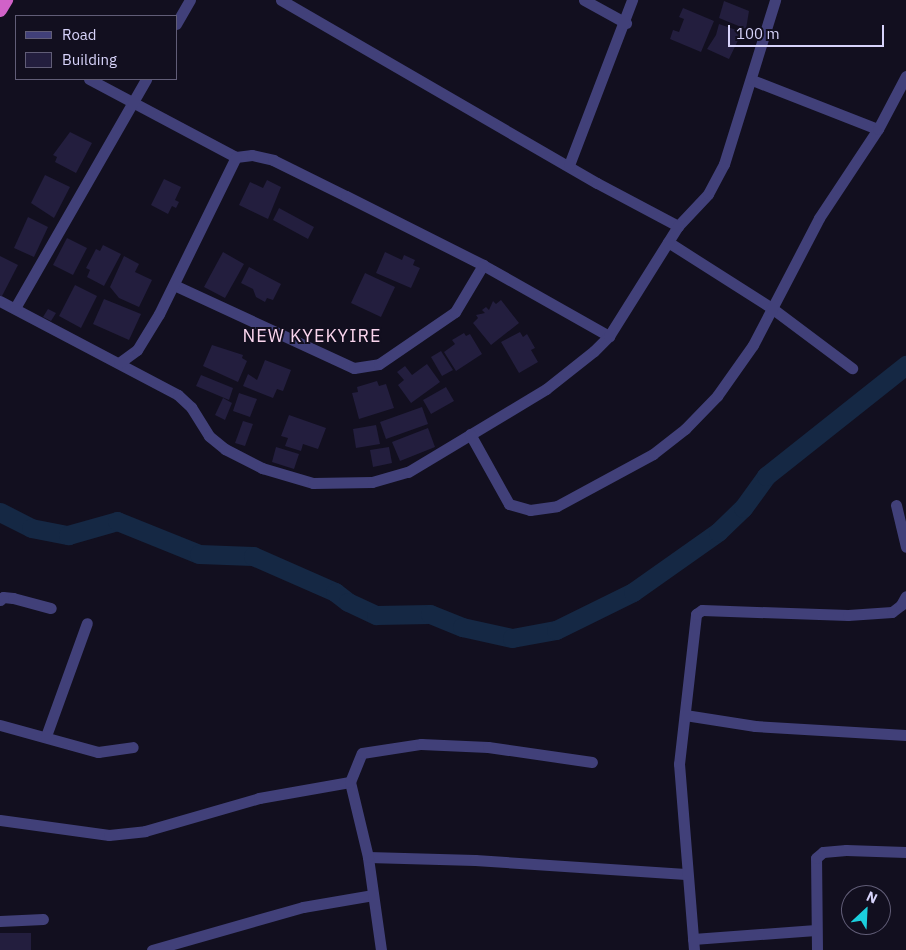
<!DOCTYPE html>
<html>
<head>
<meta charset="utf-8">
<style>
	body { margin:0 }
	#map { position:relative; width:906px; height:950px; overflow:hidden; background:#120f1f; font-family:"IBM Plex Sans",sans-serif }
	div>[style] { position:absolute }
	.river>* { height:19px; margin:-9.5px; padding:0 9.5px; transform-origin:9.5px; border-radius:9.5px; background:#152844 }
	.building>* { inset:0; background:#231e3e }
	.minor>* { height:11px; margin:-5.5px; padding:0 5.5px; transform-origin:5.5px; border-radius:5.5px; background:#414079 }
	.trunk>* { height:14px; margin:-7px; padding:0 7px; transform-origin:7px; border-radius:7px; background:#d162c8 }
	span { translate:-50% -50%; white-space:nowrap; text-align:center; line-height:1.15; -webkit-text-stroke:4px #120f1f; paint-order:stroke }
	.quarter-label { font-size:18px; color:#fad5ed; letter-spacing:1px }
	.legend { position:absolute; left:15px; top:15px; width:162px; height:65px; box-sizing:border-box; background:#120f1f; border:1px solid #615d77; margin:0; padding:6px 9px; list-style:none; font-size:15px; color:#d7d3fa }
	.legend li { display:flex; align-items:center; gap:10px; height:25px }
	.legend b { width:25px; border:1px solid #615d77 }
	.north { position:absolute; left:841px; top:885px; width:50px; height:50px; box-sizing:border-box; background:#120f1f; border:1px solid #615d77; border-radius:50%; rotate:25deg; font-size:14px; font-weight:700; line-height:20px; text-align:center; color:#d7d3fa }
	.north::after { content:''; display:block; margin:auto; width:18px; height:22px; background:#1bcfdd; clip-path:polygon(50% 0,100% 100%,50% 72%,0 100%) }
	.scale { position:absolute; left:728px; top:25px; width:156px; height:22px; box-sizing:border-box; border:2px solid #d7d3fa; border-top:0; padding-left:6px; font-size:15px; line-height:18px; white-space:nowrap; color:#d7d3fa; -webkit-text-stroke:4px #120f1f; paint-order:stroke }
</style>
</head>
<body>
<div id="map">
	<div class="river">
		<i style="left:0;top:512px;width:35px;rotate:27deg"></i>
		<i style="left:31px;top:528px;width:38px;rotate:11deg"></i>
		<i style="left:68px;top:535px;width:51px;rotate:-15.9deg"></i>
		<i style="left:117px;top:521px;width:88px;rotate:21.9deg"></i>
		<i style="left:199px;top:554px;width:54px;rotate:2.1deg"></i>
		<i style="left:253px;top:556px;width:90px;rotate:23.7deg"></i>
		<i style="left:335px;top:592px;width:16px;rotate:38deg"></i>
		<i style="left:348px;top:602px;width:31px;rotate:25deg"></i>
		<i style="left:376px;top:615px;width:54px;rotate:-1.1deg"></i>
		<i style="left:430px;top:614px;width:35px;rotate:22deg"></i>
		<i style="left:462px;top:627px;width:51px;rotate:12.4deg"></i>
		<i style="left:512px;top:638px;width:45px;rotate:-10.3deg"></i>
		<i style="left:556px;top:630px;width:86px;rotate:-26.3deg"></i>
		<i style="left:633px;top:592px;width:104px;rotate:-35.2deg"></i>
		<i style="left:718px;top:532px;width:35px;rotate:-44deg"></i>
		<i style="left:743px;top:508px;width:39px;rotate:-54deg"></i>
		<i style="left:766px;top:476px;width:179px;rotate:-38.4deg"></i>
	</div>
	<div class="building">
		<i style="clip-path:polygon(724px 1px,749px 11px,746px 29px,719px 18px)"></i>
		<i style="clip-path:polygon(683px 8px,714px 21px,701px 52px,670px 39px,673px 30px,679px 32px,684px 19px,679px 17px)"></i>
		<i style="clip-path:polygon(719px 24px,742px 32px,729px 59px,707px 49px,716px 35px)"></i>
		<i style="clip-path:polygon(70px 132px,92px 143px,76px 173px,55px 162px,57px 157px,53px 155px)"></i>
		<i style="clip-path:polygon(45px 175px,70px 187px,54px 218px,31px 203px)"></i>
		<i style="clip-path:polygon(164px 179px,181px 187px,175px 200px,179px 202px,176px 208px,172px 206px,168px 214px,151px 205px)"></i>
		<i style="clip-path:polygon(267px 180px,281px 187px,268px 219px,239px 205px,250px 182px,263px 188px)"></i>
		<i style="clip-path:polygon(279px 208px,314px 227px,308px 239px,273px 220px)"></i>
		<i style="clip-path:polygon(28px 217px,48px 227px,34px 257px,14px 248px)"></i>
		<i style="clip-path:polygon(67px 238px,87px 248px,73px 275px,53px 265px)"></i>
		<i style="clip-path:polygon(103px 245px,121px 254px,104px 286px,87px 277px,90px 270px,86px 268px,96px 249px,100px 251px)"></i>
		<i style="clip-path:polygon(223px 252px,244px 264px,225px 298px,204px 287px)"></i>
		<i style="clip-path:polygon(385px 252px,402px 260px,404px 255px,415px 260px,413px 265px,420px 268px,411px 288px,376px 273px)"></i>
		<i style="clip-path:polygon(0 256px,18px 265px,2px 296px,0 296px)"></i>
		<i style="clip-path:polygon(124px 256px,139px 264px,135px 272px,152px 280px,139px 307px,119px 298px,110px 287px)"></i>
		<i style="clip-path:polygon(249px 267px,281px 284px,273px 300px,267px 298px,265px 302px,256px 297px,253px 289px,241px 283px)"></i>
		<i style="clip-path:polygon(365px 273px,395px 287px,381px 317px,351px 303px)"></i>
		<i style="clip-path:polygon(75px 285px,97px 296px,81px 328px,59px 316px)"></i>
		<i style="clip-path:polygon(104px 299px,141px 314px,129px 340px,93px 324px)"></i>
		<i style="clip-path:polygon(501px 300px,519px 323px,491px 345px,473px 323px,478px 318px,476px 315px,485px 313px,482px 310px,486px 307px,489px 310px,493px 301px,496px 304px)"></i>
		<i style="clip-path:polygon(48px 309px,56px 313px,51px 321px,43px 317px)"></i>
		<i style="clip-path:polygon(520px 332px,523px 337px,527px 334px,535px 348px,531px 350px,538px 362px,519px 373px,501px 342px)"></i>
		<i style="clip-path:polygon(464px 333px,466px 336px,470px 334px,482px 354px,456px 371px,444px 352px,455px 344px,452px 340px)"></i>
		<i style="clip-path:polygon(212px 345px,243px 355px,242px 358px,247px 361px,238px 382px,203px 366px)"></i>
		<i style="clip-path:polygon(441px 351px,453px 370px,442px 376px,431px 357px)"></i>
		<i style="clip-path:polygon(265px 360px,291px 370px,283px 391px,277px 389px,273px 398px,243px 386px,248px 374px,257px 380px)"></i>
		<i style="clip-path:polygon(427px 364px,440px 382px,411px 403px,398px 385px,404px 380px,397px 372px,405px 366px,412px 375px)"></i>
		<i style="clip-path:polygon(201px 375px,233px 388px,229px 400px,196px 386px)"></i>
		<i style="clip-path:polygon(377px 381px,379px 386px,386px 384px,394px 408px,359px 419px,352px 393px,358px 392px,357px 387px)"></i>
		<i style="clip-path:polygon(446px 387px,454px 401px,431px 414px,423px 400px)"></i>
		<i style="clip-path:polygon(239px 393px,257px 399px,250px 417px,233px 411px)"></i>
		<i style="clip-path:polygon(223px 398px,232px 403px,225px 420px,215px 415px)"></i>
		<i style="clip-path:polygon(422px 407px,428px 424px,386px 439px,380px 422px)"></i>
		<i style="clip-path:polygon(289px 415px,326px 428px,318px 449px,303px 444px,301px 451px,285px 446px,288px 438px,281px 436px)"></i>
		<i style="clip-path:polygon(243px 421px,253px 424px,245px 446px,235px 443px)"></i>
		<i style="clip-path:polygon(376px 425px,380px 444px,356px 448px,353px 429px)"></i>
		<i style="clip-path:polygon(428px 428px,435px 447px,400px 461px,392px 442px)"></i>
		<i style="clip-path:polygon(276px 447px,299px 454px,294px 469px,272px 462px)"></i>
		<i style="clip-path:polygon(389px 447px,392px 463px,373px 467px,370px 450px)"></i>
		<i style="clip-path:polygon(0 933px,31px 933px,31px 950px,0 950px)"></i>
	</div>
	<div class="minor">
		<i style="left:281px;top:0;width:365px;rotate:30.1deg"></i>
		<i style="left:597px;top:183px;width:92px;rotate:28deg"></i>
		<i style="left:678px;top:226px;width:44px;rotate:-46.8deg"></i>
		<i style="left:708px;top:194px;width:34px;rotate:-62deg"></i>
		<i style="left:724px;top:164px;width:172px;rotate:-72.7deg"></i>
		<i style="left:584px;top:0;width:48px;rotate:28.7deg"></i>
		<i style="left:176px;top:24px;width:28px;rotate:-60deg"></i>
		<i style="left:89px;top:79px;width:166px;rotate:28deg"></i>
		<i style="left:236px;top:157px;width:16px;rotate:-7deg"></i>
		<i style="left:252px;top:155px;width:22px;rotate:13deg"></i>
		<i style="left:273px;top:160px;width:81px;rotate:26.3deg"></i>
		<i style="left:346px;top:196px;width:153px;rotate:26.7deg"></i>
		<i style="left:483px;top:265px;width:145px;rotate:29.4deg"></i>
		<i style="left:752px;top:80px;width:135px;rotate:21.3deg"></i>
		<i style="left:569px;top:165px;width:177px;rotate:-69.1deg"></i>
		<i style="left:668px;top:242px;width:125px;rotate:32.5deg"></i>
		<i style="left:773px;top:309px;width:99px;rotate:36.8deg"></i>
		<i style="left:174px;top:285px;width:198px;rotate:24.8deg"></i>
		<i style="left:354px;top:368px;width:25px;rotate:-9deg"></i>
		<i style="left:379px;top:364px;width:92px;rotate:-34.4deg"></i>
		<i style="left:455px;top:312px;width:55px;rotate:-59.2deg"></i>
		<i style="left:0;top:301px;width:201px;rotate:27.8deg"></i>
		<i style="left:178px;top:395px;width:18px;rotate:43deg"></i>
		<i style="left:191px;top:407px;width:34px;rotate:58deg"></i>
		<i style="left:209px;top:436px;width:21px;rotate:39deg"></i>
		<i style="left:225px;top:449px;width:42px;rotate:27.2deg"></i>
		<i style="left:262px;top:468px;width:53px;rotate:16.4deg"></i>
		<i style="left:313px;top:483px;width:59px;rotate:-1deg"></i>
		<i style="left:372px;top:482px;width:37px;rotate:-16deg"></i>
		<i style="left:408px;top:472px;width:161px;rotate:-31deg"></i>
		<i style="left:546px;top:389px;width:61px;rotate:-38.4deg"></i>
		<i style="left:594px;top:351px;width:21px;rotate:-45deg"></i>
		<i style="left:609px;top:336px;width:130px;rotate:-57.9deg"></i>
		<i style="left:15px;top:308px;width:264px;rotate:-60.2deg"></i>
		<i style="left:119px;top:363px;width:22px;rotate:-36deg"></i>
		<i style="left:137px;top:350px;width:42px;rotate:-58.6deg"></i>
		<i style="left:159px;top:314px;width:175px;rotate:-63.9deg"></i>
		<i style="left:470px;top:434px;width:80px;rotate:60.9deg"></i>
		<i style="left:509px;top:504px;width:22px;rotate:16deg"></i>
		<i style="left:530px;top:510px;width:27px;rotate:-8deg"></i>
		<i style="left:557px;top:506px;width:109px;rotate:-28.4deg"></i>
		<i style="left:653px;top:454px;width:41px;rotate:-38deg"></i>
		<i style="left:685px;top:429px;width:46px;rotate:-45.9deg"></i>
		<i style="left:717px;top:396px;width:62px;rotate:-54.8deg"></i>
		<i style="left:753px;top:345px;width:143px;rotate:-62.5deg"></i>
		<i style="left:819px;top:218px;width:107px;rotate:-56.5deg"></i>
		<i style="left:878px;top:129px;width:60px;rotate:-62.2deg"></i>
		<i style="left:896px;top:505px;width:43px;rotate:76.6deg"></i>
		<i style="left:0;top:600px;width:4px;rotate:-45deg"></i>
		<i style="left:3px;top:597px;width:10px;rotate:6deg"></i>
		<i style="left:13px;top:598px;width:39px;rotate:15deg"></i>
		<i style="left:685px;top:715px;width:71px;rotate:8.9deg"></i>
		<i style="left:755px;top:726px;width:151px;rotate:3.4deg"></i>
		<i style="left:0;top:725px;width:102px;rotate:15.4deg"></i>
		<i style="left:98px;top:752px;width:35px;rotate:-8deg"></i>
		<i style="left:46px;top:736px;width:120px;rotate:-70.1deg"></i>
		<i style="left:0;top:820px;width:110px;rotate:7.8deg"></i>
		<i style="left:109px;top:835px;width:36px;rotate:-6deg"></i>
		<i style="left:145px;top:831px;width:119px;rotate:-16.1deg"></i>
		<i style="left:259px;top:798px;width:92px;rotate:-10deg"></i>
		<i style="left:368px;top:857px;width:107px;rotate:1.6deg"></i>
		<i style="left:475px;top:860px;width:211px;rotate:3.8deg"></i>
		<i style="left:0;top:921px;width:43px;rotate:-2.7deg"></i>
		<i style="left:693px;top:939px;width:123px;rotate:-4.2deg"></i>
		<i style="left:152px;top:950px;width:157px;rotate:-15.9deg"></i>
		<i style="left:303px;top:907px;width:71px;rotate:-9.7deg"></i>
		<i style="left:381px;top:950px;width:94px;rotate:-98deg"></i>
		<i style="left:368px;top:857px;width:77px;rotate:-103.5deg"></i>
		<i style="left:350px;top:782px;width:31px;rotate:-68deg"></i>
		<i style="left:362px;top:753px;width:60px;rotate:-8.7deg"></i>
		<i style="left:421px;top:744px;width:67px;rotate:2.6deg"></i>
		<i style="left:488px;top:747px;width:105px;rotate:8.2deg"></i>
		<i style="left:694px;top:950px;width:187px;rotate:-94.6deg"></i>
		<i style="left:679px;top:764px;width:151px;rotate:-83.5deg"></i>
		<i style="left:696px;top:614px;width:7px;rotate:-34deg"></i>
		<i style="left:702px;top:610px;width:146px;rotate:2deg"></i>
		<i style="left:848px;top:615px;width:44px;rotate:-3.9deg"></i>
		<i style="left:892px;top:612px;width:11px;rotate:-38deg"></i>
		<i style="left:901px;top:605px;width:10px;rotate:-61deg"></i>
		<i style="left:817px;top:950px;width:92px;rotate:-90.6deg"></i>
		<i style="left:816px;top:858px;width:9px;rotate:-41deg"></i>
		<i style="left:823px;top:852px;width:23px;rotate:-5deg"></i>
		<i style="left:846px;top:850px;width:60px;rotate:1.9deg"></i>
	</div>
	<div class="trunk">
		<i style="left:0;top:10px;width:12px;rotate:-59deg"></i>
	</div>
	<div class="quarter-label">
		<span style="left:312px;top:336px">NEW KYEKYIRE</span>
	</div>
	<ul class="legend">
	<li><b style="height:6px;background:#414079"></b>Road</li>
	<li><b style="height:14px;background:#231e3e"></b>Building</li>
	</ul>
	<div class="north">N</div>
	<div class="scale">100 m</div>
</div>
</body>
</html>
